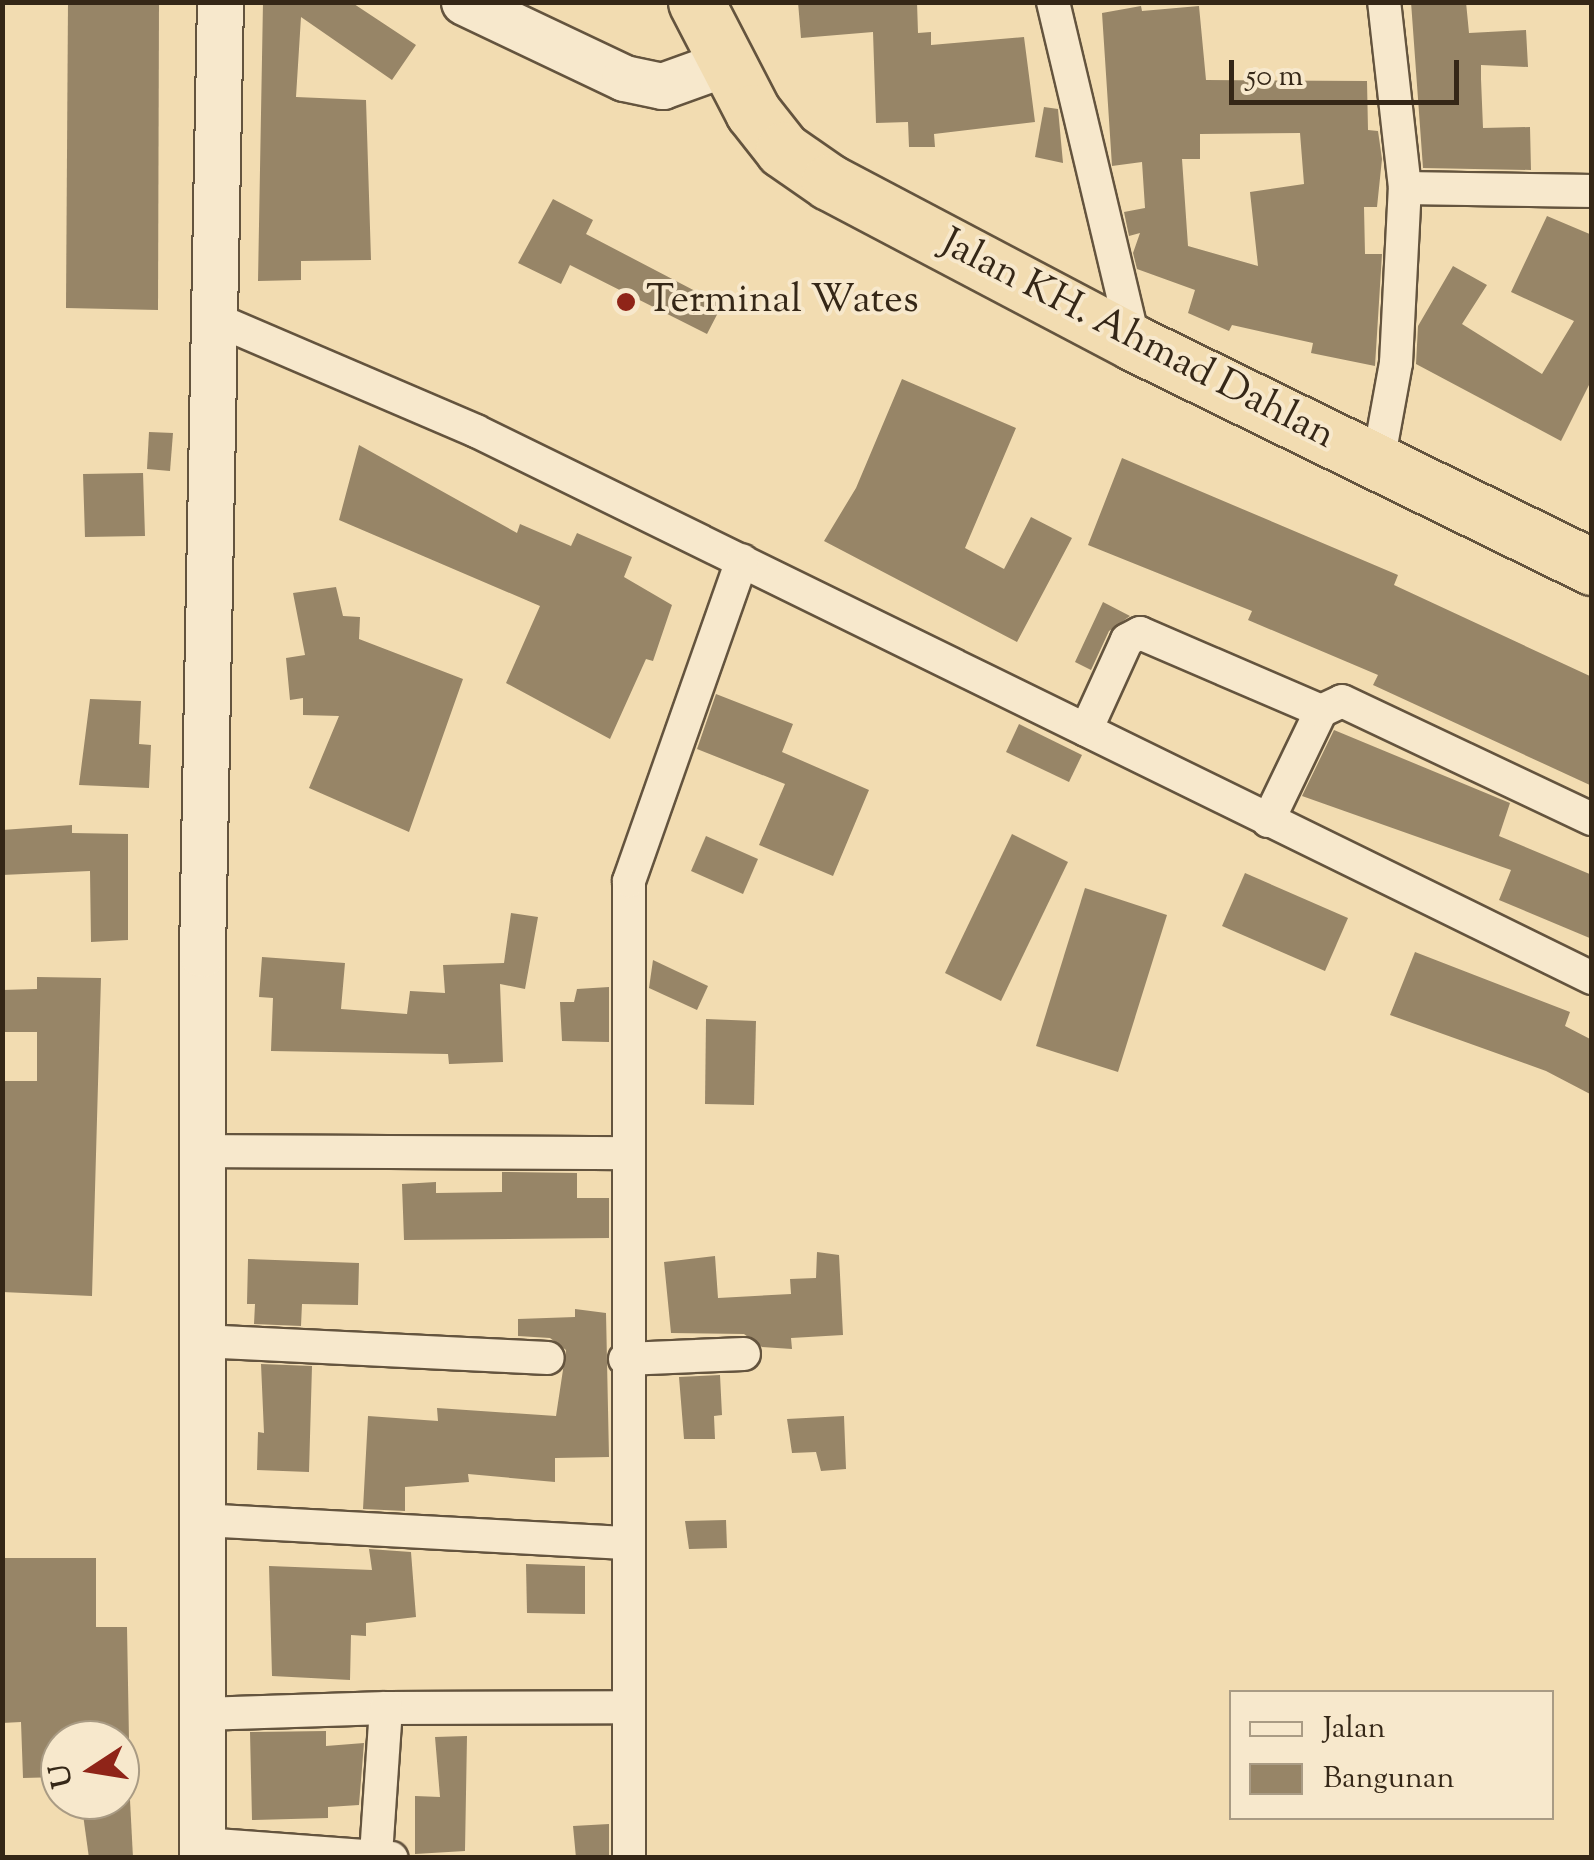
<!DOCTYPE html>
<html>
<head>
<meta charset="utf-8">
<style>
	body { margin:0 }
	#map { position:relative; width:1594px; height:1860px; overflow:hidden; background:#f2dcb1; font-family:"Sorts Mill Goudy",serif }
	div>[style] { position:absolute }
	.building>* { inset:0; background:#978567 }
	.roads { filter:drop-shadow(2px 0 #64543e) drop-shadow(-2px 0 #64543e) drop-shadow(0 2px #64543e) drop-shadow(0 -2px #64543e) }
	.street>* { height:32px; margin:-16px; padding:0 16px; transform-origin:16px; border-radius:16px; background:#f7e8cc }
	.secondary>* { height:45px; margin:-22.5px; padding:0 22.5px; transform-origin:22.5px; border-radius:22.5px; background:#f7e8cc }
	.highway>* { height:55px; margin:-27.5px; padding:0 27.5px; transform-origin:27.5px; border-radius:27.5px; background:#f2dcb1 }
	.dots>* { width:28px; height:28px; translate:-50% -50%; box-sizing:border-box; border:5px solid #f7e8cc; border-radius:50% }
	span { translate:-50% -50%; white-space:nowrap; text-align:center; line-height:1.15; -webkit-text-stroke:8px #f7e8cc; paint-order:stroke }
	.poi-label { font-size:40px; color:#352717 }
	.left { translate:0 -50%; text-align:left }
	.street-label { font-size:40px; color:#352717 }
	.frame { position:absolute; inset:0; border:5px solid #352717; pointer-events:none }
	.legend { position:absolute; left:1229px; top:1690px; width:325px; height:130px; box-sizing:border-box; background:#f7e8cc; border:2px solid #a99b84; margin:0; padding:12px 18px; list-style:none; font-size:30px; color:#352717 }
	.legend li { display:flex; align-items:center; gap:20px; height:50px }
	.legend b { width:50px; border:2px solid #a99b84 }
	.north { position:absolute; left:40px; top:1720px; width:100px; height:100px; box-sizing:border-box; background:#f7e8cc; border:2px solid #a99b84; border-radius:50%; rotate:258deg; font-size:28px; font-weight:700; line-height:40px; text-align:center; color:#352717 }
	.north::after { content:''; display:block; margin:auto; width:35px; height:45px; background:#8f2418; clip-path:polygon(50% 0,100% 100%,50% 72%,0 100%) }
	.scale { position:absolute; left:1229px; top:60px; width:230px; height:45px; box-sizing:border-box; border:5px solid #352717; border-top:0; padding-left:12px; font-size:30px; line-height:35px; white-space:nowrap; color:#352717; -webkit-text-stroke:8px #f7e8cc; paint-order:stroke }
</style>
</head>
<body>
<div id="map">
	<div class="building">
		<i style="clip-path:polygon(68px 2px,159px 2px,158px 310px,66px 308px)"></i>
		<i style="clip-path:polygon(263px 2px,351px 2px,416px 45px,392px 80px,301px 17px,296px 97px,366px 100px,371px 260px,301px 261px,301px 280px,258px 281px)"></i>
		<i style="clip-path:polygon(798px 2px,917px 2px,918px 33px,931px 32px,931px 45px,1024px 37px,1035px 122px,934px 134px,935px 147px,909px 147px,908px 122px,876px 123px,873px 32px,801px 38px)"></i>
		<i style="clip-path:polygon(1411px 2px,1466px 2px,1469px 33px,1526px 30px,1528px 67px,1481px 65px,1481px 79px,1483px 128px,1530px 127px,1531px 170px,1423px 168px)"></i>
		<i style="clip-path:polygon(evenodd,1141px 6px,1142px 11px,1199px 6px,1206px 80px,1367px 81px,1368px 130px,1378px 131px,1382px 159px,1377px 207px,1364px 207px,1365px 254px,1382px 254px,1375px 366px,1311px 353px,1313px 343px,1232px 325px,1229px 331px,1188px 313px,1195px 290px,1137px 269px,1133px 253px,1140px 233px,1129px 236px,1124px 212px,1145px 208px,1142px 162px,1112px 166px,1102px 13px,1141px 6px,1300px 133px,1304px 184px,1250px 192px,1258px 266px,1188px 246px,1182px 159px,1200px 159px,1200px 134px,1300px 133px)"></i>
		<i style="clip-path:polygon(1044px 107px,1058px 109px,1063px 163px,1035px 157px)"></i>
		<i style="clip-path:polygon(553px 199px,593px 220px,586px 234px,722px 305px,707px 334px,570px 265px,561px 284px,518px 263px)"></i>
		<i style="clip-path:polygon(1547px 216px,1592px 235px,1592px 379px,1561px 441px,1416px 364px,1418px 326px,1453px 266px,1487px 285px,1462px 324px,1542px 374px,1574px 321px,1511px 292px)"></i>
		<i style="clip-path:polygon(902px 379px,1016px 428px,965px 548px,1004px 569px,1031px 517px,1072px 538px,1017px 642px,824px 541px,856px 488px)"></i>
		<i style="clip-path:polygon(149px 432px,173px 433px,170px 471px,147px 469px)"></i>
		<i style="clip-path:polygon(359px 445px,517px 533px,520px 524px,571px 546px,577px 533px,632px 557px,624px 577px,672px 605px,653px 661px,646px 659px,610px 739px,506px 683px,540px 606px,339px 520px)"></i>
		<i style="clip-path:polygon(1122px 458px,1398px 575px,1394px 585px,1592px 677px,1592px 786px,1373px 685px,1378px 675px,1248px 620px,1252px 611px,1088px 545px)"></i>
		<i style="clip-path:polygon(143px 473px,145px 536px,85px 537px,83px 474px)"></i>
		<i style="clip-path:polygon(336px 587px,343px 616px,360px 617px,359px 639px,463px 679px,409px 832px,309px 788px,339px 716px,303px 715px,303px 698px,290px 700px,286px 658px,305px 655px,293px 593px)"></i>
		<i style="clip-path:polygon(1103px 602px,1130px 616px,1109px 631px,1091px 670px,1075px 662px)"></i>
		<i style="clip-path:polygon(716px 694px,793px 724px,782px 752px,869px 790px,833px 876px,759px 845px,785px 784px,697px 749px)"></i>
		<i style="clip-path:polygon(90px 699px,141px 701px,139px 744px,151px 745px,149px 788px,79px 785px)"></i>
		<i style="clip-path:polygon(1019px 724px,1082px 755px,1069px 782px,1006px 752px)"></i>
		<i style="clip-path:polygon(1334px 730px,1510px 803px,1499px 836px,1592px 875px,1592px 939px,1499px 900px,1511px 870px,1302px 796px)"></i>
		<i style="clip-path:polygon(72px 825px,72px 833px,128px 834px,128px 940px,91px 942px,90px 871px,2px 875px,2px 830px)"></i>
		<i style="clip-path:polygon(1012px 834px,1068px 862px,1001px 1001px,945px 973px)"></i>
		<i style="clip-path:polygon(706px 836px,758px 859px,743px 894px,691px 871px)"></i>
		<i style="clip-path:polygon(1245px 873px,1348px 918px,1325px 971px,1222px 926px)"></i>
		<i style="clip-path:polygon(1085px 888px,1167px 915px,1118px 1072px,1036px 1046px)"></i>
		<i style="clip-path:polygon(511px 913px,538px 917px,525px 989px,500px 984px,503px 1062px,449px 1064px,448px 1054px,271px 1051px,273px 998px,259px 997px,262px 957px,345px 963px,341px 1009px,407px 1014px,410px 991px,445px 993px,443px 965px,504px 963px)"></i>
		<i style="clip-path:polygon(1415px 952px,1570px 1012px,1565px 1026px,1592px 1040px,1592px 1095px,1546px 1071px,1390px 1015px)"></i>
		<i style="clip-path:polygon(653px 960px,708px 986px,697px 1010px,649px 988px)"></i>
		<i style="clip-path:polygon(37px 977px,101px 978px,92px 1296px,2px 1292px,2px 1081px,37px 1081px,37px 1032px,2px 1032px,2px 990px,37px 989px)"></i>
		<i style="clip-path:polygon(609px 987px,609px 1042px,562px 1041px,560px 1002px,574px 1002px,577px 989px)"></i>
		<i style="clip-path:polygon(706px 1019px,756px 1021px,754px 1105px,705px 1104px)"></i>
		<i style="clip-path:polygon(502px 1172px,577px 1173px,577px 1198px,609px 1198px,609px 1238px,404px 1240px,402px 1184px,436px 1182px,436px 1193px,502px 1192px)"></i>
		<i style="clip-path:polygon(817px 1252px,839px 1255px,843px 1335px,791px 1338px,792px 1349px,762px 1347px,744px 1334px,671px 1333px,664px 1262px,715px 1256px,718px 1298px,791px 1294px,790px 1279px,816px 1278px)"></i>
		<i style="clip-path:polygon(248px 1259px,359px 1263px,358px 1305px,302px 1304px,301px 1326px,254px 1324px,255px 1304px,247px 1304px)"></i>
		<i style="clip-path:polygon(575px 1309px,606px 1313px,609px 1457px,555px 1458px,555px 1482px,468px 1474px,469px 1482px,405px 1487px,405px 1511px,363px 1509px,368px 1416px,438px 1421px,437px 1408px,556px 1416px,566px 1350px,550px 1338px,518px 1336px,518px 1319px,575px 1317px)"></i>
		<i style="clip-path:polygon(261px 1364px,312px 1366px,309px 1472px,257px 1470px,258px 1432px,264px 1433px)"></i>
		<i style="clip-path:polygon(720px 1375px,722px 1415px,714px 1416px,715px 1439px,684px 1439px,679px 1377px)"></i>
		<i style="clip-path:polygon(844px 1416px,846px 1469px,821px 1471px,816px 1452px,792px 1453px,787px 1419px)"></i>
		<i style="clip-path:polygon(726px 1520px,727px 1548px,689px 1549px,685px 1521px)"></i>
		<i style="clip-path:polygon(369px 1549px,411px 1552px,416px 1617px,366px 1623px,366px 1636px,351px 1635px,350px 1680px,272px 1676px,269px 1566px,372px 1570px)"></i>
		<i style="clip-path:polygon(2px 1558px,96px 1558px,96px 1627px,127px 1627px,129px 1740px,60px 1740px,60px 1777px,23px 1778px,21px 1722px,2px 1723px)"></i>
		<i style="clip-path:polygon(526px 1564px,585px 1566px,585px 1614px,527px 1613px)"></i>
		<i style="clip-path:polygon(326px 1731px,326px 1746px,364px 1743px,359px 1805px,328px 1807px,328px 1818px,252px 1820px,250px 1732px)"></i>
		<i style="clip-path:polygon(467px 1736px,465px 1851px,415px 1854px,415px 1796px,440px 1797px,435px 1737px)"></i>
		<i style="clip-path:polygon(81px 1800px,130px 1800px,133px 1858px,89px 1858px)"></i>
		<i style="clip-path:polygon(609px 1824px,609px 1855px,576px 1858px,573px 1826px)"></i>
	</div>
	<div class="roads">
		<div class="street">
			<i style="left:1053px;top:2px;width:350px;rotate:76.6deg"></i>
			<i style="left:1405px;top:188px;width:187px;rotate:0.9deg"></i>
			<i style="left:215px;top:319px;width:284px;rotate:23.2deg"></i>
			<i style="left:476px;top:431px;width:1243px;rotate:26.11deg"></i>
			<i style="left:1378px;top:462px;width:101px;rotate:-79.7deg"></i>
			<i style="left:1396px;top:363px;width:175px;rotate:-87.1deg"></i>
			<i style="left:1405px;top:188px;width:187px;rotate:-96.4deg"></i>
			<i style="left:1086px;top:730px;width:99px;rotate:-65.5deg"></i>
			<i style="left:1127px;top:640px;width:15px;rotate:-28deg"></i>
			<i style="left:1140px;top:633px;width:197px;rotate:23.3deg"></i>
			<i style="left:1268px;top:821px;width:122px;rotate:-64.3deg"></i>
			<i style="left:1321px;top:711px;width:23px;rotate:-25deg"></i>
			<i style="left:1342px;top:701px;width:276px;rotate:25.3deg"></i>
			<i style="left:202px;top:1151px;width:424px;rotate:0.3deg"></i>
			<i style="left:201px;top:1341px;width:347px;rotate:2.8deg"></i>
			<i style="left:625px;top:1359px;width:119px;rotate:-2.4deg"></i>
			<i style="left:201px;top:1520px;width:427px;rotate:3.1deg"></i>
			<i style="left:386px;top:1708px;width:242px;rotate:-0.2deg"></i>
			<i style="left:202px;top:1714px;width:184px;rotate:-1.9deg"></i>
			<i style="left:386px;top:1708px;width:148px;rotate:93.9deg"></i>
			<i style="left:202px;top:1844px;width:190px;rotate:4.2deg"></i>
			<i style="left:629px;top:1858px;width:977px;rotate:-90deg"></i>
			<i style="left:629px;top:881px;width:340px;rotate:-70.6deg"></i>
		</div>
		<div class="secondary">
			<i style="left:464px;top:2px;width:177px;rotate:25.4deg"></i>
			<i style="left:624px;top:78px;width:39px;rotate:12deg"></i>
			<i style="left:662px;top:86px;width:65px;rotate:-19.8deg"></i>
			<i style="left:202px;top:1858px;width:904px;rotate:-90deg"></i>
			<i style="left:202px;top:954px;width:952px;rotate:-88.92deg"></i>
		</div>
		<div class="highway">
			<i style="left:696px;top:2px;width:124px;rotate:62.6deg"></i>
			<i style="left:753px;top:112px;width:48px;rotate:51.7deg"></i>
			<i style="left:783px;top:150px;width:56px;rotate:34.8deg"></i>
			<i style="left:829px;top:182px;width:345px;rotate:27.8deg"></i>
			<i style="left:1134px;top:343px;width:510px;rotate:26.06deg"></i>
		</div>
	</div>
	<div class="dots">
		<i style="left:626px;top:302px;background:#8f2418"></i>
	</div>
	<div class="poi-label">
		<span class="left" style="left:646px;top:302px">Terminal Wates</span>
	</div>
	<div class="street-label">
		<span style="left:1137px;top:341px;rotate:27deg">Jalan KH. Ahmad Dahlan</span>
	</div>
	<div class="frame"></div>
	<ul class="legend">
	<li><b style="height:12px;background:#f7e8cc"></b>Jalan</li>
	<li><b style="height:28px;background:#978567"></b>Bangunan</li>
	</ul>
	<div class="north">U</div>
	<div class="scale">50 m</div>
</div>
</body>
</html>
